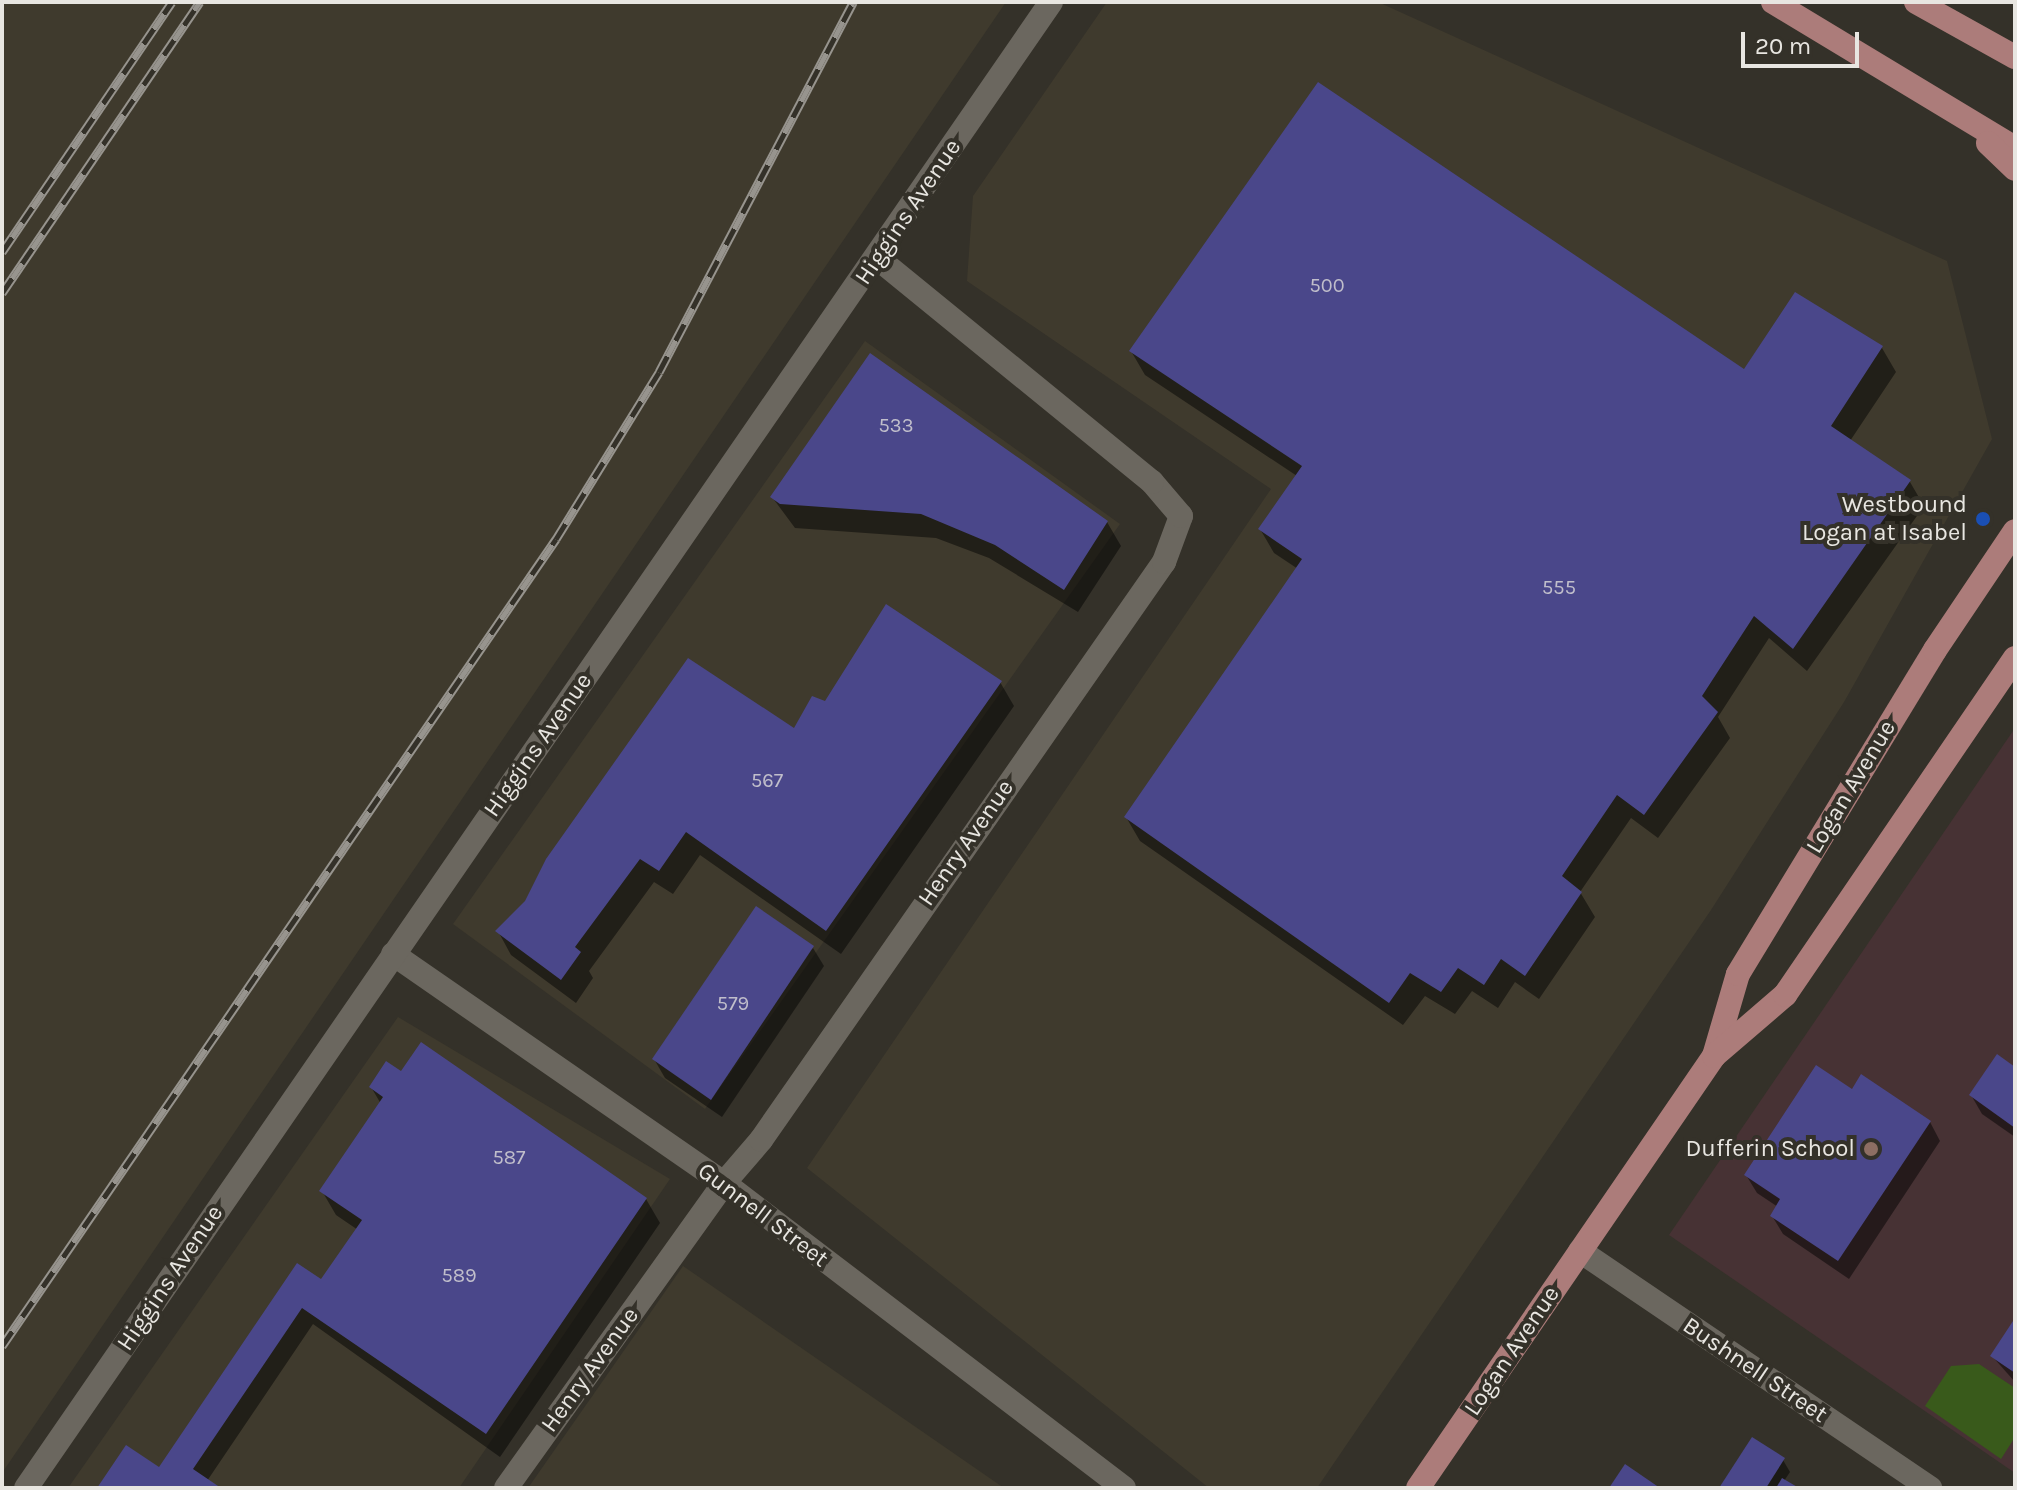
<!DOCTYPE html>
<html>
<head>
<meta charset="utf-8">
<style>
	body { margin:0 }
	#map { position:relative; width:2017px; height:1490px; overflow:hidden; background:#343129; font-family:Karla,sans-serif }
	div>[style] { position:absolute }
	.built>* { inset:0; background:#3f3a2d }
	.education>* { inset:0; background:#473234 }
	.green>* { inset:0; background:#395a1b }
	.shadow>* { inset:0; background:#0007 }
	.building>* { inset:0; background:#4a478a }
	.minor>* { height:24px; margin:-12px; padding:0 12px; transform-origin:12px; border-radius:12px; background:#6b675f }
	.major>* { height:24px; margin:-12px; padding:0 12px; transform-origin:12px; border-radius:12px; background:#ac7c7a }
	.rail>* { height:9px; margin-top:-4.5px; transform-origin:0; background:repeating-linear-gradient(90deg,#343129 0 18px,#97948e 0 36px); box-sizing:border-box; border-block:2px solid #97948e }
	.dots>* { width:22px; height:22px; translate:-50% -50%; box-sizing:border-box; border:4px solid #343129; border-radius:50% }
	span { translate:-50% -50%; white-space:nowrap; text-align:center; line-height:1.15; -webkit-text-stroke:8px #343129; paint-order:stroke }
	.number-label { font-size:20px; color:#c0becb }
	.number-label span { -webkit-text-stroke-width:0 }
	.street-label { font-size:24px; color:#e8e6e1 }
	.poi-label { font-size:24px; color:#e8e6e1 }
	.right { translate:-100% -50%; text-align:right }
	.frame { position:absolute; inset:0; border:4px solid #e8e6e1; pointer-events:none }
	.scale { position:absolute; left:1741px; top:32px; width:118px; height:36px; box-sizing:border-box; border:4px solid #e8e6e1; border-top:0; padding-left:10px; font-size:24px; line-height:28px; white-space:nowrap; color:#e8e6e1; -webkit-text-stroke:6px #343129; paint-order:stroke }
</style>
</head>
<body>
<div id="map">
	<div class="built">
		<i style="clip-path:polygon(2px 2px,1006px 2px,2px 1473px)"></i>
		<i style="clip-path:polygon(1107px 2px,1378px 2px,1947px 261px,1992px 439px,1844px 702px,1711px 910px,1317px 1488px,1209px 1488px,807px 1168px,1271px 489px,967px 281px,973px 196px)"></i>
		<i style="clip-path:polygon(865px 341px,1120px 524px,705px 1109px,453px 924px)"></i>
		<i style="clip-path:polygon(398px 1017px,670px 1179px,459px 1488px,68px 1488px)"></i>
		<i style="clip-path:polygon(683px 1266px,1004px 1488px,528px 1488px)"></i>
	</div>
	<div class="education">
		<i style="clip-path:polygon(2015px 728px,2015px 1473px,1669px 1235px)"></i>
	</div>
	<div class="green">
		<i style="clip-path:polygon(1979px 1364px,2015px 1388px,2015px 1437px,2001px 1459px,1925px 1406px,1951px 1366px)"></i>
	</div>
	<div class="shadow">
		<i style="clip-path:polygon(1882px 348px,1896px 372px,1850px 441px,1910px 482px,1924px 506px,1807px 671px,1769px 638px,1718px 717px,1730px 738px,1658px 838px,1631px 818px,1580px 892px,1595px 917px,1539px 999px,1515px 982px,1498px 1008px,1472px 991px,1455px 1014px,1425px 996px,1403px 1025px,1140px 841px,1126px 817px,1298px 569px,1274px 553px,1260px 529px,1297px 476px,1145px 375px,1131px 351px,1744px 372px)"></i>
		<i style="clip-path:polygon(772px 497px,1107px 522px,1121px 546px,1078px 612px,989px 558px,936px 538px,795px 528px)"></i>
		<i style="clip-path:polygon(1000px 682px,1014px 706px,841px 954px,700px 855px,673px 894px,654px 882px,589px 971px,593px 978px,576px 1003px,511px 955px,498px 931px,794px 731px,825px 703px)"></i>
		<i style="clip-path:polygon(813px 948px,824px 966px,722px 1117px,665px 1078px,654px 1059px)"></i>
		<i style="clip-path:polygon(2015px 1069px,2015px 1137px,1982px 1114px,1971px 1095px)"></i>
		<i style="clip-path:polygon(401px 1074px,646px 1199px,660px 1223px,500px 1457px,313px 1324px,207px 1481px,217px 1488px,99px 1488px,165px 1474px,322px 1282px,358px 1230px,336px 1215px,322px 1191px,381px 1104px,371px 1087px)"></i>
		<i style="clip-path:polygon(1853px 1091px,1930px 1122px,1940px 1141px,1849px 1279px,1783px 1234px,1772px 1216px,1778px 1207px,1757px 1193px,1746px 1175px)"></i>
		<i style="clip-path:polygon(2015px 1322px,2015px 1382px,1992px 1356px)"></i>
		<i style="clip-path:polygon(1783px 1460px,1790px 1472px,1784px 1481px,1795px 1488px,1721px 1488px)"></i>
	</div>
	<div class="building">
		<i style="clip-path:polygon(1318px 82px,1744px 369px,1795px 292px,1883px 346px,1831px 426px,1911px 480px,1793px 649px,1754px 616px,1702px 696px,1718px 712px,1644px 815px,1617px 795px,1562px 876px,1582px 892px,1525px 976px,1501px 959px,1484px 985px,1458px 968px,1441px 992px,1410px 973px,1389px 1003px,1124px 817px,1302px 559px,1258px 529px,1302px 466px,1129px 351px)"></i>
		<i style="clip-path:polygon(870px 353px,1108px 521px,1064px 590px,995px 545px,921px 514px,780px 504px,770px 497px)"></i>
		<i style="clip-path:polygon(886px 604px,1002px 681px,826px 931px,686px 832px,659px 871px,640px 859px,575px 947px,581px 952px,561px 980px,495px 931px,525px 901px,546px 859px,688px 658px,794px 728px,812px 696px,825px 701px)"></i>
		<i style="clip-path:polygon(756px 906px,814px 946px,711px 1100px,652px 1059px)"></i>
		<i style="clip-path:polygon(421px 1042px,647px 1198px,486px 1434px,302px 1308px,193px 1469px,221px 1488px,97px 1488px,126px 1445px,159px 1467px,297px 1263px,321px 1279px,362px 1220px,319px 1191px,383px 1097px,369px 1087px,386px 1061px,401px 1071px)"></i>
		<i style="clip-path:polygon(1997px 1054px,2015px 1067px,2015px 1128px,1969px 1095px)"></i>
		<i style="clip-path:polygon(1816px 1065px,1852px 1089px,1861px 1074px,1931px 1121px,1838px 1261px,1770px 1216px,1780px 1199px,1744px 1175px)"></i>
		<i style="clip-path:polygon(2015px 1318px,2015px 1373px,1990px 1356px)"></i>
		<i style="clip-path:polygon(1752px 1437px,1785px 1458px,1766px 1488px,1719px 1488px)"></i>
		<i style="clip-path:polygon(1625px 1464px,1660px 1488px,1609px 1488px)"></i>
		<i style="clip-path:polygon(1782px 1478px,1799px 1488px,1776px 1488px)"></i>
	</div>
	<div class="minor">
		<i style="left:393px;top:954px;width:402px;rotate:34.7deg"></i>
		<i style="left:724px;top:1183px;width:503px;rotate:37.33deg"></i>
		<i style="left:1580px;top:1251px;width:423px;rotate:34.1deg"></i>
		<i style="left:26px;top:1488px;width:1805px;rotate:-55.4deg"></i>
		<i style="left:506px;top:1488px;width:375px;rotate:-54.4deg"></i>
		<i style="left:724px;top:1183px;width:57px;rotate:-49.3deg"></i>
		<i style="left:761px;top:1140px;width:705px;rotate:-55.11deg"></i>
		<i style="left:1164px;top:562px;width:49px;rotate:-69.7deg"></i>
		<i style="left:1181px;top:516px;width:45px;rotate:-130.5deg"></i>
		<i style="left:1152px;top:482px;width:355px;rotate:-140.8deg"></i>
	</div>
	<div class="major">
		<i style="left:1773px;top:2px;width:283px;rotate:31.1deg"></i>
		<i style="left:1916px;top:2px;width:113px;rotate:29.1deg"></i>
		<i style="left:1988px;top:143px;width:37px;rotate:44deg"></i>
		<i style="left:1714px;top:1056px;width:85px;rotate:-73.7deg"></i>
		<i style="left:1738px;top:974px;width:379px;rotate:-58.7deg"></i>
		<i style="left:1935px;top:650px;width:143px;rotate:-56.1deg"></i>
		<i style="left:1418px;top:1488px;width:524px;rotate:-55.58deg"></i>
		<i style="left:1714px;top:1056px;width:94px;rotate:-40.7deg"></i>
		<i style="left:1785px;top:995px;width:408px;rotate:-55.7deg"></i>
	</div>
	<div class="rail">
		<i style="left:2px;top:252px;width:302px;rotate:-55.8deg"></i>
		<i style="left:2px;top:293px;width:352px;rotate:-55.8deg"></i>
		<i style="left:2px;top:1346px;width:979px;rotate:-55.53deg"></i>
		<i style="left:556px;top:539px;width:196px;rotate:-58.3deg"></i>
		<i style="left:659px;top:372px;width:418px;rotate:-62.3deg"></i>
	</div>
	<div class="dots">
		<i style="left:1983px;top:519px;background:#1a4fb4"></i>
		<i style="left:1871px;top:1149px;background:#8d6e63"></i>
	</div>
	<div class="number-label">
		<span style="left:1327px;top:285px">500</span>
		<span style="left:896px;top:425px">533</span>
		<span style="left:1559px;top:587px">555</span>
		<span style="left:767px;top:780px">567</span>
		<span style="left:733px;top:1003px">579</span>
		<span style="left:509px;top:1157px">587</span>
		<span style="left:459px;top:1275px">589</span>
	</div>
	<div class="street-label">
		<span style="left:908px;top:212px;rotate:-56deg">Higgins Avenue</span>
		<span style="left:538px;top:745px;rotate:-55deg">Higgins Avenue</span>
		<span style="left:1851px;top:787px;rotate:-59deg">Logan Avenue</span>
		<span style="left:966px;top:843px;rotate:-55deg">Henry Avenue</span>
		<span style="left:763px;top:1215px;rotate:37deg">Gunnell Street</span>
		<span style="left:170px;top:1278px;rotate:-56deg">Higgins Avenue</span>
		<span style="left:1512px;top:1351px;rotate:-56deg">Logan Avenue</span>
		<span style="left:590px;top:1370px;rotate:-54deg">Henry Avenue</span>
		<span style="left:1755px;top:1370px;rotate:34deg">Bushnell Street</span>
	</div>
	<div class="poi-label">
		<span class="right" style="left:1967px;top:519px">Westbound<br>Logan at Isabel</span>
		<span class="right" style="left:1855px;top:1149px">Dufferin School</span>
	</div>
	<div class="frame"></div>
	<div class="scale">20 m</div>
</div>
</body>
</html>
